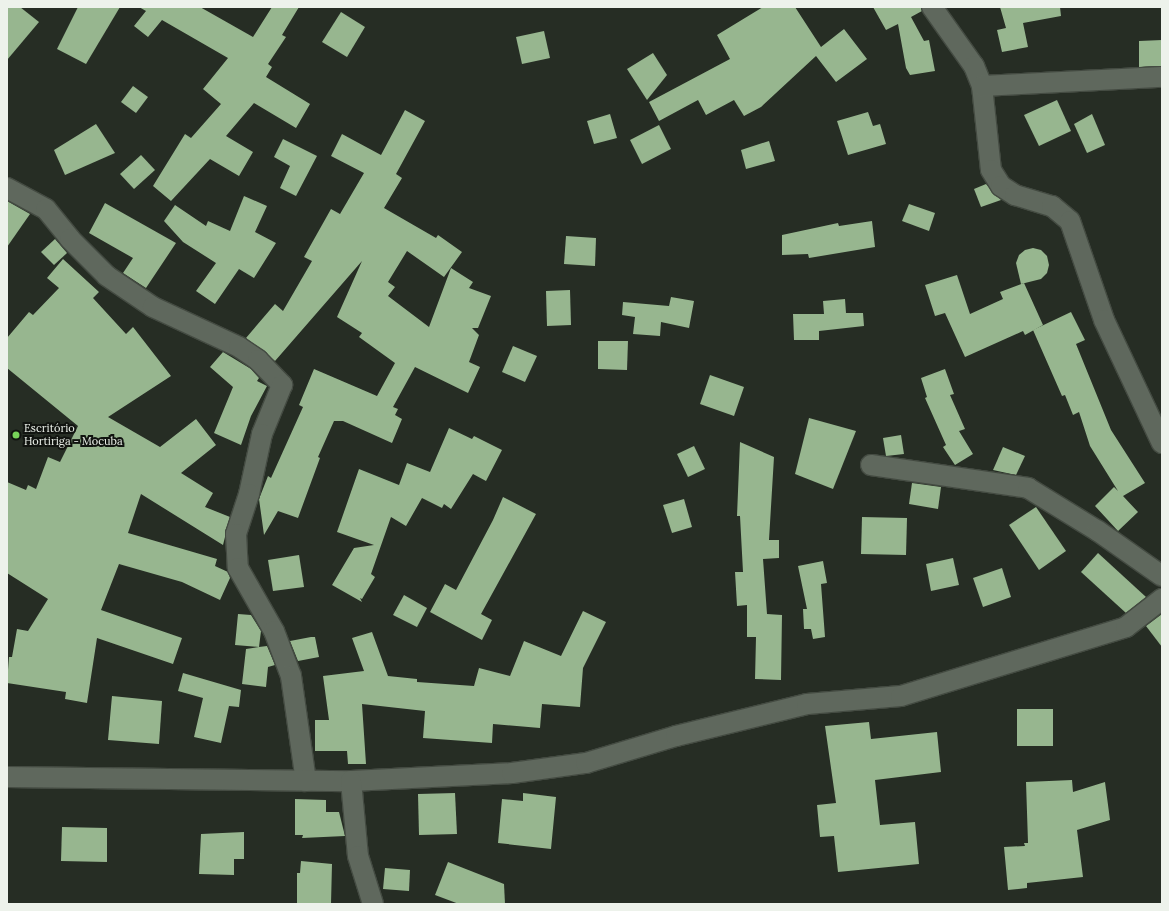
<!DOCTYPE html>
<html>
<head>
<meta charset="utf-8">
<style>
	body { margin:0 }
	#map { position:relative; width:1169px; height:911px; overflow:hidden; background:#262d24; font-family:Lora,serif }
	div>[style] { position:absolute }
	.building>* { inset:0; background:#97b68f }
	.roads { filter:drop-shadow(1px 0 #444b42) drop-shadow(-1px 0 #444b42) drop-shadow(0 1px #444b42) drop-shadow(0 -1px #444b42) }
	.minor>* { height:20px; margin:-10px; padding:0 10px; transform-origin:10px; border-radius:10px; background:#5f685d }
	.dots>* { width:11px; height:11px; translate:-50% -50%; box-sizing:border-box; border:2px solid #111410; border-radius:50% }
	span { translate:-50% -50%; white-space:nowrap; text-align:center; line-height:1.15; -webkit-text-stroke:4px #111410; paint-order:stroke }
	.poi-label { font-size:11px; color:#edf2eb }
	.left { translate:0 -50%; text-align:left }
	.frame { position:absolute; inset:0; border:8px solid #edf2eb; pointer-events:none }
</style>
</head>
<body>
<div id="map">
	<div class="building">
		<i style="clip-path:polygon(7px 7px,20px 7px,39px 22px,7px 60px)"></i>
		<i style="clip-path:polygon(78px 7px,120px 7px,86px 64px,57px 49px)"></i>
		<i style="clip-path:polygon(139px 7px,200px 7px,253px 37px,272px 7px,299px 7px,282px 35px,286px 37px,268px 64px,272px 67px,266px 77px,310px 104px,296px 128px,254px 103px,226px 136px,253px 152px,239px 176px,210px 159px,171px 201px,153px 186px,185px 134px,191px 138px,221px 104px,203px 89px,228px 58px,162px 20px,148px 37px,134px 26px,146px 11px)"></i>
		<i style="clip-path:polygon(763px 7px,795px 7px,821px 47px,844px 29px,867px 59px,836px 82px,816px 56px,761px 107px,744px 116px,734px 100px,706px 115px,698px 100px,659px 121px,649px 102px,730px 59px,717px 35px)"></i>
		<i style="clip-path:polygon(873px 7px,921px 7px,922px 11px,911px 17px,924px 41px,929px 40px,935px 71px,910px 75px,906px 68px,898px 24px,886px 30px)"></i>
		<i style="clip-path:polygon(1000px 7px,1060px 7px,1061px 16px,1023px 23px,1028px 47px,1002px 52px,997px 30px,1006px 28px)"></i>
		<i style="clip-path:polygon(341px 12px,365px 27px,347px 57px,322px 42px)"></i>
		<i style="clip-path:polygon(544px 31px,550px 58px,522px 64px,516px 37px)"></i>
		<i style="clip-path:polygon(1162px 40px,1162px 66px,1139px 67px,1139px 41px)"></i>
		<i style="clip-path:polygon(653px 53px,667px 75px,647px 100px,627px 69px)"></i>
		<i style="clip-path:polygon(133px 86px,148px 97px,136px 113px,121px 102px)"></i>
		<i style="clip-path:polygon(1057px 100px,1071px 131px,1039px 146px,1024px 115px)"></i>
		<i style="clip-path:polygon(405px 110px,425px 121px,396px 174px,402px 178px,384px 208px,436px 238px,438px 235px,462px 252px,444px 277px,407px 251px,388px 282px,395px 287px,388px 296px,429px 327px,451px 268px,473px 282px,469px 288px,491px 296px,478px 328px,472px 328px,479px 335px,469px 362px,480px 367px,468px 393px,415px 367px,393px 407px,398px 409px,395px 415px,402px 419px,392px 443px,343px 421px,334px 421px,318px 457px,320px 458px,298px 518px,278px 511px,264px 535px,259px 499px,268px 476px,271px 478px,303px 407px,299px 405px,314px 369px,377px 396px,395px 363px,359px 337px,362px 333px,337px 317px,362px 261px,275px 361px,246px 338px,275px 304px,283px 311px,312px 261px,304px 257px,331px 209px,340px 214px,364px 173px,331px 156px,342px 134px,381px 155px)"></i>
		<i style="clip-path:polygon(868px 112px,873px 126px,880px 124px,886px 144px,848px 155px,837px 121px)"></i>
		<i style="clip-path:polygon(610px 114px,617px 138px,594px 144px,587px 121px)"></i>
		<i style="clip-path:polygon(1092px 114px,1105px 145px,1087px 153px,1074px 124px)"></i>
		<i style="clip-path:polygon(96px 124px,115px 153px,65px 175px,54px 150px)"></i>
		<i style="clip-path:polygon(659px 125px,671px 149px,642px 164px,630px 140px)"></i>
		<i style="clip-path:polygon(283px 139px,317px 156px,296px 196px,280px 188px,290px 166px,274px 157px)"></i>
		<i style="clip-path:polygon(769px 141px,775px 161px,746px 169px,741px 150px)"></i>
		<i style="clip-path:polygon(141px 155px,155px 170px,134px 189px,120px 174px)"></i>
		<i style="clip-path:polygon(986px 184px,1001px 200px,981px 207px,974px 189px)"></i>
		<i style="clip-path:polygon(244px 196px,267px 206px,255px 232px,276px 243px,254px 278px,239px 269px,215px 304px,196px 291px,216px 263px,183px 242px,164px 221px,175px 205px,206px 226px,208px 221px,230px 231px)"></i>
		<i style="clip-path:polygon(7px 201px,30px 214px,7px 247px)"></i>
		<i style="clip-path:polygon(105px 203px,176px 243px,146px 288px,123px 273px,133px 258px,89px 233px)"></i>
		<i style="clip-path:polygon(909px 204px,935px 213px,929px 231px,902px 221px)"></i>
		<i style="clip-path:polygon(872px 221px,875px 247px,809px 258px,808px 254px,782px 255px,782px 235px,838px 223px,839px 226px)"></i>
		<i style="clip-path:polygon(566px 236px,596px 238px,595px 266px,564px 264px)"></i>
		<i style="clip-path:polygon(55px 239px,67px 253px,54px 265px,41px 252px)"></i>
		<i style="clip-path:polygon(1033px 248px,1041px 250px,1047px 256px,1049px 265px,1047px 273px,1041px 279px,1021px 284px,1016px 263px,1019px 255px,1025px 250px)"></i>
		<i style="clip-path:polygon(63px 259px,99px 292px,93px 298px,126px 334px,133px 327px,171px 376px,108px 417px,160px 447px,196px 419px,216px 445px,181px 473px,213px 493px,205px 507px,230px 517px,223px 545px,141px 494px,128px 533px,217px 559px,215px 566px,228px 572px,230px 578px,220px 600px,182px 582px,119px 564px,101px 610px,182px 638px,173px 664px,97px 638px,87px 703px,65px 699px,66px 692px,7px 683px,9px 657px,12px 657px,17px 629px,28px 631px,48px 599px,7px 573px,7px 482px,26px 490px,28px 485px,36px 489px,48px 457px,60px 462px,78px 426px,7px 368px,7px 338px,29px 312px,33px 315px,59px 288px,47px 278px)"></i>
		<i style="clip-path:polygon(957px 275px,970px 314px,1003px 299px,1000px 292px,1024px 283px,1043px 325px,1025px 335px,1023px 331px,965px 357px,945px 313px,935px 316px,925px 285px)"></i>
		<i style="clip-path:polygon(570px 290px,571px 325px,547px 326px,546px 291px)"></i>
		<i style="clip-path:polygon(671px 297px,694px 301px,689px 328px,661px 322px,660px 336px,633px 334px,635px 317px,622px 315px,623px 302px,669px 306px)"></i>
		<i style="clip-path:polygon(845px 299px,846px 313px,863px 313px,864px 326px,819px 331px,819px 340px,794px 340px,793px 314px,824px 314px,823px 301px)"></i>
		<i style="clip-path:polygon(1071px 312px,1085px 340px,1076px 344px,1111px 430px,1145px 483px,1123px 496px,1138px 512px,1118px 531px,1095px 506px,1114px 487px,1118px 491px,1090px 446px,1079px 412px,1073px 415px,1065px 395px,1062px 396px,1033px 330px)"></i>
		<i style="clip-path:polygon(598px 341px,628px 341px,627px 370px,598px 369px)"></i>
		<i style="clip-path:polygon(513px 346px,537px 356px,525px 382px,502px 372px)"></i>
		<i style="clip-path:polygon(223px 352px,251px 369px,259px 378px,257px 381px,267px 386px,251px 416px,241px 445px,214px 433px,233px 387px,210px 367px)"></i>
		<i style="clip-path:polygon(945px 369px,954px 394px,950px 395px,965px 429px,959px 431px,973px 454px,955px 465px,943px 447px,946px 445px,925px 398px,927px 397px,921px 378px)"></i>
		<i style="clip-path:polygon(710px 375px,744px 387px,734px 416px,700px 404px)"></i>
		<i style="clip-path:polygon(809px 418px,856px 431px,833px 489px,795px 474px)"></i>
		<i style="clip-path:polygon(449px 428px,472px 439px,474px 436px,502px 450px,486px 481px,473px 474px,451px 509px,444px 504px,442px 508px,422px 498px,406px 526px,391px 517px,371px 574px,375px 577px,362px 599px,360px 598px,362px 602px,332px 585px,354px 548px,374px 545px,337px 532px,359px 469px,399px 485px,407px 463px,430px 472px)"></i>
		<i style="clip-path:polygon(901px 435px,904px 454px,886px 456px,883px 438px)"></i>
		<i style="clip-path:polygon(740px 442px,774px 457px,769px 540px,779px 540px,779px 558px,763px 559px,767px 614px,782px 615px,781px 680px,755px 679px,756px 637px,747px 637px,747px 605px,737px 606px,735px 572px,743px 572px,740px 516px,737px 516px)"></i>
		<i style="clip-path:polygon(694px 446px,705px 469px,688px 477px,677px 454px)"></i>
		<i style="clip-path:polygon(1003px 447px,1025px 456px,1016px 475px,993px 470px)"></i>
		<i style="clip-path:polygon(912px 483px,941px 487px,938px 509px,909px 504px)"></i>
		<i style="clip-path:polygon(503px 497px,536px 514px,481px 614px,492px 620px,482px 640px,430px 612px,445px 584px,456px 590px,493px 520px)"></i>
		<i style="clip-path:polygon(684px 499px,692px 527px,672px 533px,663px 505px)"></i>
		<i style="clip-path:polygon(1036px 507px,1066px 551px,1039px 570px,1009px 525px)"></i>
		<i style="clip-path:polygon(862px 517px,907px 518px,906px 555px,861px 554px)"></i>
		<i style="clip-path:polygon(1098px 553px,1146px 597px,1126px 613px,1081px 572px)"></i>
		<i style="clip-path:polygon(299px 555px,304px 587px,273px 591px,268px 560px)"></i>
		<i style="clip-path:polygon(953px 558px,959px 585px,931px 591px,926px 564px)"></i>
		<i style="clip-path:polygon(823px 561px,827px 583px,821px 584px,825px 637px,813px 639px,811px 629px,804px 629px,803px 609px,807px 609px,798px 566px)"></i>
		<i style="clip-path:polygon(1002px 568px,1011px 597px,983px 607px,973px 578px)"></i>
		<i style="clip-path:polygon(404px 595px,427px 608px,417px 627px,393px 615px)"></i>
		<i style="clip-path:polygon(583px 611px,606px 622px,583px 668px,580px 707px,542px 704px,540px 728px,493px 724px,492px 743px,423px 738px,425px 711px,362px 704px,366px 764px,348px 764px,347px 751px,315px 751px,315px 720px,329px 720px,323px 676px,364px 671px,352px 638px,372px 632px,388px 676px,417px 679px,417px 682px,474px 686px,479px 668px,510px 676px,524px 641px,561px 656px)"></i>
		<i style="clip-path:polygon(238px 614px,251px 615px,261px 631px,259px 647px,267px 646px,275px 665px,268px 667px,266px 687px,242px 684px,246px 649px,259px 647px,235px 645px)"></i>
		<i style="clip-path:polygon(1162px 614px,1162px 647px,1146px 626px)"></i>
		<i style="clip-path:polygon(311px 637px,315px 637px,319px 657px,298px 661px,290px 641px)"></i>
		<i style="clip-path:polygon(183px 673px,241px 690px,239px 707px,229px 706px,221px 743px,194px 737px,203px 698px,178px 691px)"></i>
		<i style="clip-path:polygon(112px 696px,162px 701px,159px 744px,108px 740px)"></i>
		<i style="clip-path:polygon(1017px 709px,1053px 709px,1053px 746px,1017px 746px)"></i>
		<i style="clip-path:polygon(869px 722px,871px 739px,937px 732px,941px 772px,875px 780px,880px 825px,915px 822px,919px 864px,838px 872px,834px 836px,820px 837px,817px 805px,836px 803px,825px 726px)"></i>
		<i style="clip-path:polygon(1072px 780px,1073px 792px,1105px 782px,1110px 820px,1077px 830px,1083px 877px,1027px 883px,1027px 888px,1008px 890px,1004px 847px,1025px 846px,1024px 843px,1028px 843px,1026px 782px)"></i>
		<i style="clip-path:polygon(455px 793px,457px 834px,419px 835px,418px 794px)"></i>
		<i style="clip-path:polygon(523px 793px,556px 797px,551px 849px,498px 843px,502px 799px,523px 801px)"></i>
		<i style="clip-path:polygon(295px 799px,326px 800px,326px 812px,339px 812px,345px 836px,302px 838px,303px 835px,295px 835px)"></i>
		<i style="clip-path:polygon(62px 827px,107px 828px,107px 862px,61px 861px)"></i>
		<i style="clip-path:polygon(244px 832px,244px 859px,234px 859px,234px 875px,199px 874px,201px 834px)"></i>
		<i style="clip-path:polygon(301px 861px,332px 864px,331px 904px,297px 904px,297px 873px,300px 873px)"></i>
		<i style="clip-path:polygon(448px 862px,504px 884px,505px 904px,459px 904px,435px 895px)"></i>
		<i style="clip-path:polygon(385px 868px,410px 870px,409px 891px,383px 889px)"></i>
	</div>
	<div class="roads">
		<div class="minor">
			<i style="left:932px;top:7px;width:72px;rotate:54.6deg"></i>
			<i style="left:974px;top:66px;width:22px;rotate:68deg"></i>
			<i style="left:982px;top:86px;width:84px;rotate:83.9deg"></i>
			<i style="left:991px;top:170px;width:19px;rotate:58deg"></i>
			<i style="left:1001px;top:186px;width:17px;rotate:33deg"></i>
			<i style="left:1015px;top:195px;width:39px;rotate:17deg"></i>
			<i style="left:1052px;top:206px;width:23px;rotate:40deg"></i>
			<i style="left:1070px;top:221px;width:105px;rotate:71deg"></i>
			<i style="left:1104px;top:320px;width:136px;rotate:64.8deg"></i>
			<i style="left:982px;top:86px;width:180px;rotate:-2.9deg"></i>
			<i style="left:7px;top:188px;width:44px;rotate:28.3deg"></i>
			<i style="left:46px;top:209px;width:38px;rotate:51deg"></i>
			<i style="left:70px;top:239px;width:52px;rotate:45deg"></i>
			<i style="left:107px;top:276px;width:55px;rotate:34deg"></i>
			<i style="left:153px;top:307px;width:95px;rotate:24.9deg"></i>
			<i style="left:239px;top:347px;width:23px;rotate:34deg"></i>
			<i style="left:258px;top:360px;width:35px;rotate:46deg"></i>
			<i style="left:282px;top:385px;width:53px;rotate:112.2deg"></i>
			<i style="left:262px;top:434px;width:61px;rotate:102.2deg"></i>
			<i style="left:249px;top:494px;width:42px;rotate:108deg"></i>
			<i style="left:236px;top:534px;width:34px;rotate:87deg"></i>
			<i style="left:238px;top:568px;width:73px;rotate:60.3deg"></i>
			<i style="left:274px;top:631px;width:48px;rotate:69.3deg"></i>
			<i style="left:291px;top:676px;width:106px;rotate:81.9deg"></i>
			<i style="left:871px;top:465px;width:159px;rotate:8.3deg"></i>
			<i style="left:1028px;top:488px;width:82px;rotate:31.6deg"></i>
			<i style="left:1098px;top:531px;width:78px;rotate:35.1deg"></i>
			<i style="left:7px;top:777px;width:344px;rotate:0.7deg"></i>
			<i style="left:351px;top:781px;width:161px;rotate:-2.8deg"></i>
			<i style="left:512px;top:773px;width:75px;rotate:-7.7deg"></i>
			<i style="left:586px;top:763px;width:94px;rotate:-16.7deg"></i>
			<i style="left:676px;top:736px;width:135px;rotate:-13.7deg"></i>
			<i style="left:807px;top:704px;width:94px;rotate:-4.9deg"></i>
			<i style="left:901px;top:696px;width:235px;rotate:-17deg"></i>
			<i style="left:1126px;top:627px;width:46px;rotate:-37.9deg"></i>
			<i style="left:351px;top:781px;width:75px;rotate:84.7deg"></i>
			<i style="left:358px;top:856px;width:50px;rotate:72.6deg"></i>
		</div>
	</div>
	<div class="dots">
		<i style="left:16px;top:435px;background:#77d259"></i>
	</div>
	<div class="poi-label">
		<span class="left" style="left:24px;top:435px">Escritório<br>Hortiriga - Mocuba</span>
	</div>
	<div class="frame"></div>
</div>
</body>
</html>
